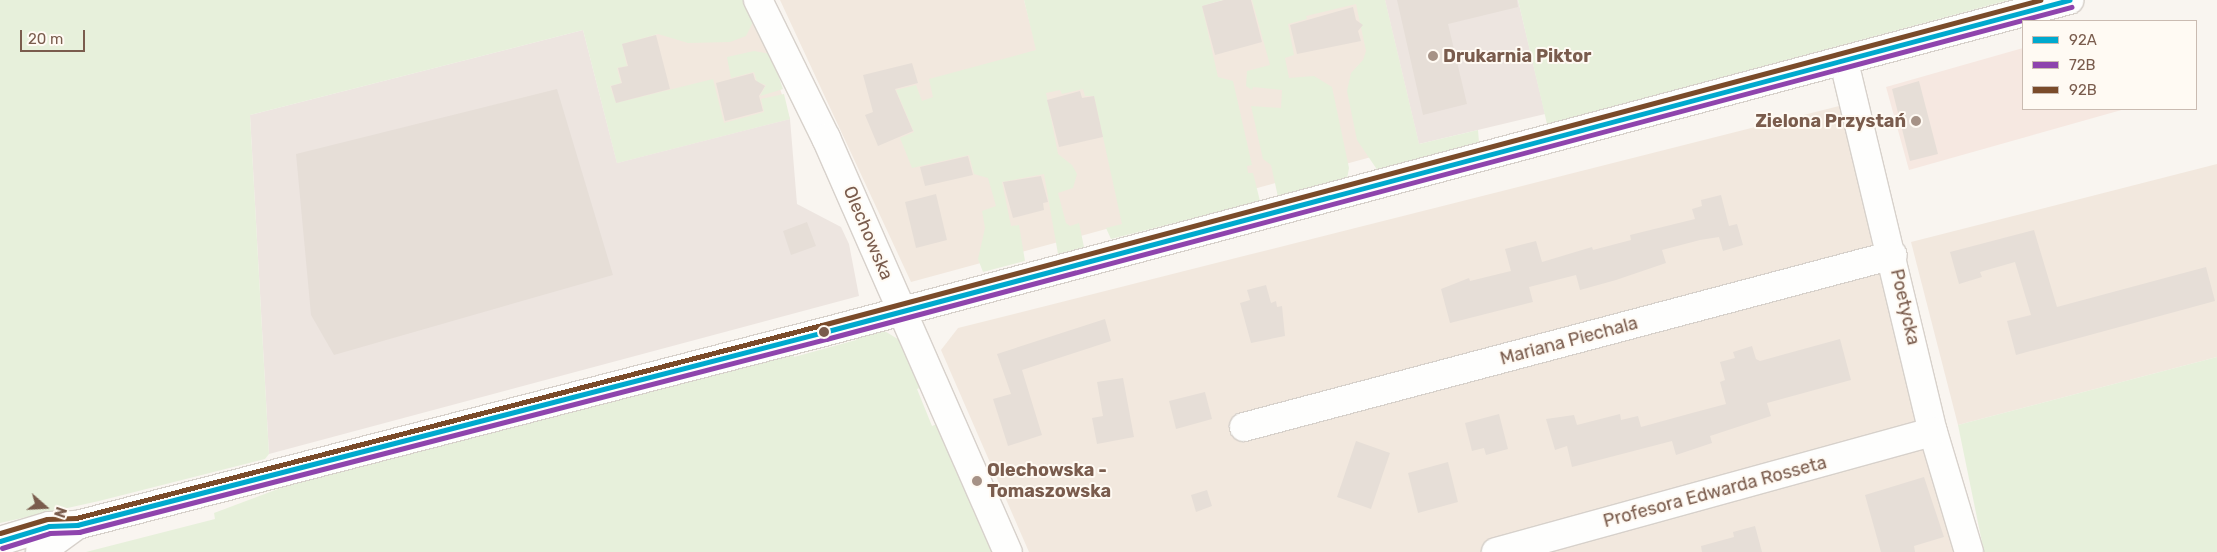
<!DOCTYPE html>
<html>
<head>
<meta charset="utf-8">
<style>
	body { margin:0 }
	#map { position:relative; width:2217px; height:552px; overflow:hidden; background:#f9f5f0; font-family:Rubik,sans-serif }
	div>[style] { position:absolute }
	.residential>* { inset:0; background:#f2e8de }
	.commercial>* { inset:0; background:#f6e8e1 }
	.industrial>* { inset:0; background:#ede5e0 }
	.green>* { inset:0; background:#e7f0db }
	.building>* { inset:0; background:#e6ded7 }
	.roads { filter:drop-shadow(1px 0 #d7d1cb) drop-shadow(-1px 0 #d7d1cb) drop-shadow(0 1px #d7d1cb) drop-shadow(0 -1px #d7d1cb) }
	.minor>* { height:28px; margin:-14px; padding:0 14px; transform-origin:14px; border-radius:14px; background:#fefefd }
	.bus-1>* { height:5px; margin:-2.5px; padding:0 2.5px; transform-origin:2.5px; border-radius:2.5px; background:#00a9ce }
	.bus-2>* { height:5px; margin:-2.5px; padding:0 2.5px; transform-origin:2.5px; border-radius:2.5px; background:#8e44ad }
	.bus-3>* { height:5px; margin:-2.5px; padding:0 2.5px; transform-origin:2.5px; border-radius:2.5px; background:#7a4b2a }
	.dots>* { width:14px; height:14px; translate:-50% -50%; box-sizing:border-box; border:2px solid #fffaf3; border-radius:50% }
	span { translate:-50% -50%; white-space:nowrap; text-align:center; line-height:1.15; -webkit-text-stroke:4px #fffaf3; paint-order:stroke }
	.poi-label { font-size:18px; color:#7a5c4d; font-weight:700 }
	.left { translate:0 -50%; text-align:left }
	.right { translate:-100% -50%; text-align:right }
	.street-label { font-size:18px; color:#7a5c4d }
	.legend { position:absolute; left:2022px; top:20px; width:175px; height:90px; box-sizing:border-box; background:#fffaf3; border:1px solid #cabbb1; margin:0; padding:6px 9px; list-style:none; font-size:15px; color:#7a5c4d }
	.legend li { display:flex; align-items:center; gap:10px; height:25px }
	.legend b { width:25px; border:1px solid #cabbb1 }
	.north { position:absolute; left:20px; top:482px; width:50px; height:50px; -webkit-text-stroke:4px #fffaf3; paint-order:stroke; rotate:109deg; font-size:14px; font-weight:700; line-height:20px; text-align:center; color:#7a5c4d }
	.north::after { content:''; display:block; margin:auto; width:18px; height:22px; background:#7a5c4d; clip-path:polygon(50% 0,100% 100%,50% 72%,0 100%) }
	.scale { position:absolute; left:20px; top:30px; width:65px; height:22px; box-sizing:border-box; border:2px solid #7a5c4d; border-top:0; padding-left:6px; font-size:15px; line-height:18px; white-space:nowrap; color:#7a5c4d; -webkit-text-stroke:4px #fffaf3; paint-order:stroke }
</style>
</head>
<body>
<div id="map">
	<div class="residential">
		<i style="clip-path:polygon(780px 0,1024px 0,1037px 50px,1223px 0,1385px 0,1419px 144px,911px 282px)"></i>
		<i style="clip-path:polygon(754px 10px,790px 119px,617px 163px,589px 51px)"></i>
		<i style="clip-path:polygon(1843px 105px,1956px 552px,1029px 552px,941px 350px,958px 328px)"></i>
		<i style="clip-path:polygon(2217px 164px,2217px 357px,1958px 425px,1911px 242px)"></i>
	</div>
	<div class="commercial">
		<i style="clip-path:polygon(2023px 48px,2023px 109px,2125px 109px,1909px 170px,1886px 87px)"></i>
	</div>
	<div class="industrial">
		<i style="clip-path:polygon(1385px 0,1518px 0,1545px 114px,1419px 144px)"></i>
		<i style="clip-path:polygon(583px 30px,617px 163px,790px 119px,797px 204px,841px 227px,849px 244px,859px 296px,269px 454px,250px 115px)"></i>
	</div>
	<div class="green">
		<i style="clip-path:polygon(0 0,750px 0,754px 20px,746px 36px,730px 42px,688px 43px,658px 34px,622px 44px,627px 66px,617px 68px,621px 83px,610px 86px,616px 103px,713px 79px,724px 123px,764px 112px,761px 99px,784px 94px,790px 119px,617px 163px,583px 30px,250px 115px,269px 454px,265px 459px,99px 501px,0 523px)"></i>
		<i style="clip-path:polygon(1024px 0,1223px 0,1202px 6px,1218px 77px,1233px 81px,1252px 165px,1247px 166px,1248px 173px,1253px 173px,1260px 201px,1111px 239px,1106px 228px,1122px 224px,1094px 96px,1085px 96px,1083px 89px,1062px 94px,1060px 90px,1046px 93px,1058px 154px,1072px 165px,1077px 174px,1073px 188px,1058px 193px,1066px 223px,1070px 226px,1079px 223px,1084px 247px,1058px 254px,1044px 174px,1002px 182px,1011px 226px,1019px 225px,1025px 261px,983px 272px,978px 259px,985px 228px,982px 211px,996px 206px,988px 178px,974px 174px,969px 155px,912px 168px,900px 138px,914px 132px,896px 90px,916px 85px,922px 101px,933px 97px,929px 79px,1036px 50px)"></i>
		<i style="clip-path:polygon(1252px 0,1385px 0,1419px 144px,1478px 130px,1479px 142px,1378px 171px,1357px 140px,1347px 91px,1351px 73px,1363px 60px,1366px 51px,1356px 4px,1306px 16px,1307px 19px,1288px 24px,1294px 55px,1285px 58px,1289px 78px,1314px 76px,1332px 87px,1349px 168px,1347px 179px,1278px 197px,1271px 165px,1263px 159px,1251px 106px,1281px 108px,1282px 90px,1253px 87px,1252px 90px,1246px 86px,1247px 71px,1270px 65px)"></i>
		<i style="clip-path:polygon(1518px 0,2009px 0,1547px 124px)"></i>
		<i style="clip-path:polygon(754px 51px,771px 54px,783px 89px,760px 96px,766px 85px,757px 82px,754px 72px,731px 78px,727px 57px)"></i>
		<i style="clip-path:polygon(883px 330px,901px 341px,922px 387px,917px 389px,932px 426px,937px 424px,994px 548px,992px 552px,86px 552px,215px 519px,214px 513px,302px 480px,792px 352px,794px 357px,856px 340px,855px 335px)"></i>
		<i style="clip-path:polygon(2217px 357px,2217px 552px,1984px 552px,1958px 425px)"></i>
	</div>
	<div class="building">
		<i style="clip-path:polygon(1224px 0,1251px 0,1262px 42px,1215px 55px,1202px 6px)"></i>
		<i style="clip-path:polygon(1397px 0,1517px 0,1518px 7px,1448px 24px,1467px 104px,1423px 115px)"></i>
		<i style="clip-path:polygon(1353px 7px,1356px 20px,1363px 25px,1358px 31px,1361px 41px,1297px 54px,1290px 25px)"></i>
		<i style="clip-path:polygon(656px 35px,670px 89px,616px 103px,611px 86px,622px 83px,618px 68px,628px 66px,622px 44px)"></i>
		<i style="clip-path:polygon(912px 63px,918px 83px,895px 89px,913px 131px,878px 146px,865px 115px,873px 112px,863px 75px)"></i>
		<i style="clip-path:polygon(753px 73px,755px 80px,765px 86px,759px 96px,763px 111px,725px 121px,716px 83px)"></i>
		<i style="clip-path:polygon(1919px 81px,1938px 154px,1910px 161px,1892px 89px)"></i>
		<i style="clip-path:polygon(557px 89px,613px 275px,334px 355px,311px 315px,296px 154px)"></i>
		<i style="clip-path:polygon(1080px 91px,1082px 98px,1094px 96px,1103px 137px,1059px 147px,1047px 100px)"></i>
		<i style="clip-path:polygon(968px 156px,973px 175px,925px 186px,920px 167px)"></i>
		<i style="clip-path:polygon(1041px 176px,1048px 202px,1043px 203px,1044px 210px,1013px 218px,1003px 182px)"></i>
		<i style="clip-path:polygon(936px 194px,947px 240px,916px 248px,905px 202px)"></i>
		<i style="clip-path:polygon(1721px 195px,1729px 226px,1737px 224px,1743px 245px,1723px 251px,1719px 237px,1700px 240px,1662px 250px,1666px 263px,1616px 280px,1580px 290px,1576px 275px,1529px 287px,1533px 302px,1450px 323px,1441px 289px,1469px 278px,1470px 281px,1511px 271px,1505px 249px,1536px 241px,1542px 262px,1592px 247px,1593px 250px,1631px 240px,1630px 235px,1695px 219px,1692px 209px,1702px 206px,1701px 200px)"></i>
		<i style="clip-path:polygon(807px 222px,816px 246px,791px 255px,783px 231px)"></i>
		<i style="clip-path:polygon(2034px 230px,2057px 307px,2206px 267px,2215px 301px,2016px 355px,2007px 321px,2031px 315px,2015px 262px,1980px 272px,1982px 277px,1959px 284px,1950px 252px)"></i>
		<i style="clip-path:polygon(1266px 285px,1271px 303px,1276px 301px,1277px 307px,1282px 306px,1285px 336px,1251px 343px,1240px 303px,1250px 300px,1247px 290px)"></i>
		<i style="clip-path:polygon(1105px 319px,1111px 341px,1022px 370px,1042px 435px,1008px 446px,993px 399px,1011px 394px,997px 354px)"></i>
		<i style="clip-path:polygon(1840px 339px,1851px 380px,1767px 403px,1771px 416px,1710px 436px,1712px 443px,1676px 455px,1672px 441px,1572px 467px,1567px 446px,1555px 450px,1546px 419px,1574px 415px,1577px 425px,1620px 414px,1621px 420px,1638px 416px,1641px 427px,1692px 413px,1726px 404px,1720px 382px,1725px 380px,1720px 362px,1735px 358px,1733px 352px,1752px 346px,1756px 359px,1760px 361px)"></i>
		<i style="clip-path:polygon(1123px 378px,1134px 437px,1097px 444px,1092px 418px,1103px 416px,1097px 382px)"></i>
		<i style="clip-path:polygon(1205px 392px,1212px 419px,1176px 429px,1169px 401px)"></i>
		<i style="clip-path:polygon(1499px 414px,1508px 449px,1486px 455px,1484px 448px,1472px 451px,1465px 423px)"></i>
		<i style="clip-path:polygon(1356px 441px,1390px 453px,1371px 509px,1337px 497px)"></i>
		<i style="clip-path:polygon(1448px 462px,1458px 502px,1418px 513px,1408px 473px)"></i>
		<i style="clip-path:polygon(1924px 477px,1944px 537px,1914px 546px,1915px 552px,1881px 552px,1865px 495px)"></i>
		<i style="clip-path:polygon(1207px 490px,1212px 506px,1196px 512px,1191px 495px)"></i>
		<i style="clip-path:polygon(1755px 526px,1762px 552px,1702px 552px,1701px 546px,1734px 537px,1733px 532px)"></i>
	</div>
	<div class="roads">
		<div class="minor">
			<i style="left:758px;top:0;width:154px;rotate:63.8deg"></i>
			<i style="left:826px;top:138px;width:452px;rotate:66.3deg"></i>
			<i style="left:1844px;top:62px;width:381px;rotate:76.5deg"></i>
			<i style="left:1933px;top:432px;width:125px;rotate:73.3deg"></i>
			<i style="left:1244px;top:427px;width:671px;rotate:-14.84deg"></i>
			<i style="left:0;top:541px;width:51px;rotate:-17deg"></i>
			<i style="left:49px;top:526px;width:28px;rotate:-2deg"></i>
			<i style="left:77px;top:525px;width:772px;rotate:-14.49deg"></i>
			<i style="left:824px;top:332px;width:1289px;rotate:-14.93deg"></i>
			<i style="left:40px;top:552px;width:46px;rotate:-36.1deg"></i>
			<i style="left:1496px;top:552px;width:453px;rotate:-15.4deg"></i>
		</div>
	</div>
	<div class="bus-1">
		<i style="left:0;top:541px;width:51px;rotate:-17deg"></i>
		<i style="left:49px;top:526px;width:28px;rotate:-2deg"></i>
		<i style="left:77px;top:525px;width:772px;rotate:-14.49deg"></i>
		<i style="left:824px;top:332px;width:1289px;rotate:-14.93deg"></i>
	</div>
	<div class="bus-2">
		<i style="left:2px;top:548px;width:50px;rotate:-17.4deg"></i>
		<i style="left:50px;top:533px;width:29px;rotate:-2deg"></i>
		<i style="left:79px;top:532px;width:772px;rotate:-14.49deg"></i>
		<i style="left:826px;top:339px;width:1289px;rotate:-14.93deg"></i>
	</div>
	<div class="bus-3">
		<i style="left:0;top:533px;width:49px;rotate:-16.6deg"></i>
		<i style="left:47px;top:519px;width:29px;rotate:-2deg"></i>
		<i style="left:76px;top:518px;width:771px;rotate:-14.51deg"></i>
		<i style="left:822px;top:325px;width:1261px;rotate:-14.94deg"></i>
	</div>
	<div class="dots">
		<i style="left:1433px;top:56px;background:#a69286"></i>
		<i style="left:1916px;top:121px;background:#a69286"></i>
		<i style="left:824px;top:332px;background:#7a5c4d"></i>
		<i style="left:977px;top:481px;background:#a69286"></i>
	</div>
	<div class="poi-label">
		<span class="left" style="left:1443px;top:56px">Drukarnia Piktor</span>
		<span class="right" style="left:1906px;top:121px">Zielona Przystań</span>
		<span class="left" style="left:987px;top:481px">Olechowska -<br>Tomaszowska</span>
	</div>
	<div class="street-label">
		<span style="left:868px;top:233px;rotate:67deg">Olechowska</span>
		<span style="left:1905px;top:307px;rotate:77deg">Poetycka</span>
		<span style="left:1569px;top:341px;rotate:-15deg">Mariana Piechala</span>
		<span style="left:1715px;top:492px;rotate:-15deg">Profesora Edwarda Rosseta</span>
	</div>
	<ul class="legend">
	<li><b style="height:6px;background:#00a9ce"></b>92A</li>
	<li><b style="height:6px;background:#8e44ad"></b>72B</li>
	<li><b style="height:6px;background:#7a4b2a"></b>92B</li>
	</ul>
	<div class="north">N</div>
	<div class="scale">20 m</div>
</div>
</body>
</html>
